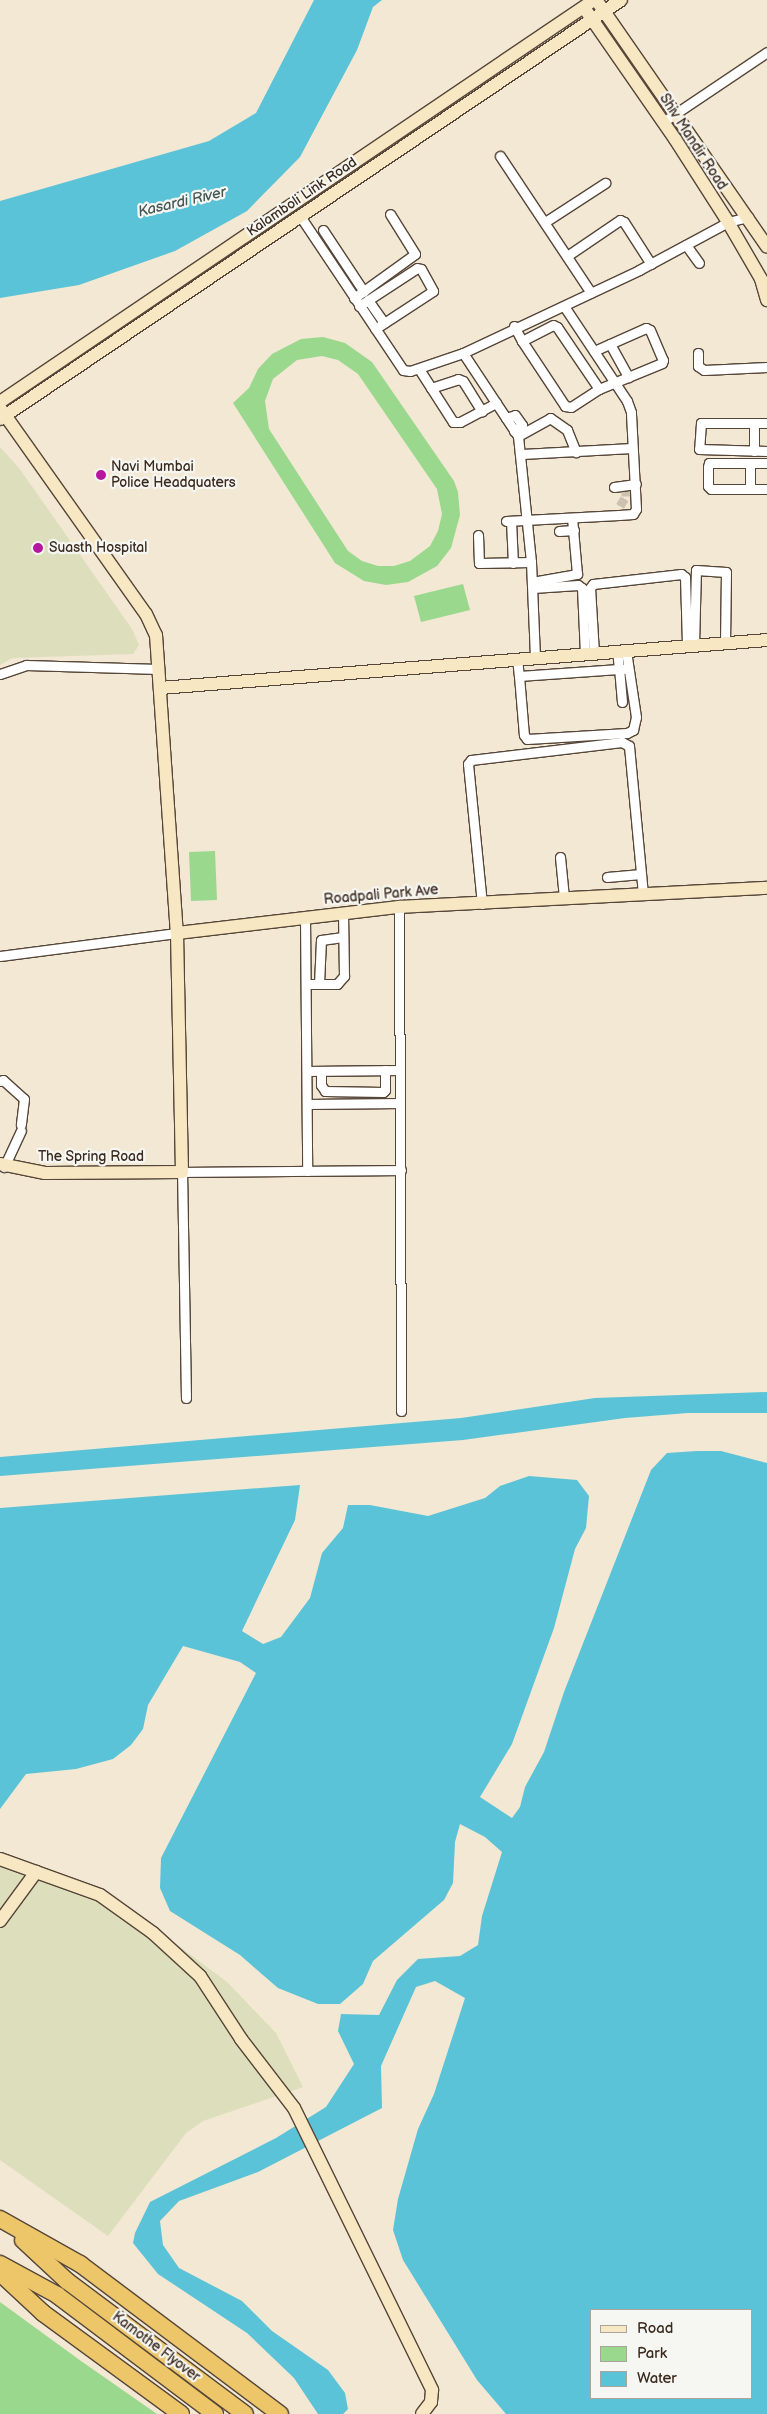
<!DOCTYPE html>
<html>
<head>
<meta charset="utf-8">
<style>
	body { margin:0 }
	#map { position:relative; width:767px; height:2414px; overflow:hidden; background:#f2e8d3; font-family:"Balsamiq Sans",sans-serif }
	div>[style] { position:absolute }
	.built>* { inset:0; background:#dddebc }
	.green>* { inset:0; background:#9ad88d }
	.water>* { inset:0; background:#5bc3d7 }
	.street-tunnel>* { height:9px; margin-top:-4.5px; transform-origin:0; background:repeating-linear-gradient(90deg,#cdc2af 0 9px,transparent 0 13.5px) }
	.roads { filter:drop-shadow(1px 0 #564639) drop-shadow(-1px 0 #564639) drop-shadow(0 1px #564639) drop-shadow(0 -1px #564639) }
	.street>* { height:9px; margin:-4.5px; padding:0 4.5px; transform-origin:4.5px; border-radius:4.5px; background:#fff }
	.secondary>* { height:12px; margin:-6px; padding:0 6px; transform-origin:6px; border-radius:6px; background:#f7e8c3 }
	.highway>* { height:16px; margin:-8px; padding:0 8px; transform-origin:8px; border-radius:8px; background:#ecc669 }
	.dots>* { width:14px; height:14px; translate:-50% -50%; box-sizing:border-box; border:2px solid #f6f6f2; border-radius:50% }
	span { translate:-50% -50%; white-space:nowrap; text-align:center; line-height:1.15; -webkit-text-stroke:4.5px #f6f6f2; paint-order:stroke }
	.street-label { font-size:14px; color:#3b2a1e }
	.poi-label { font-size:14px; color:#3b2a1e }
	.left { translate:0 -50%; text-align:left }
	.water-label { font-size:15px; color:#455856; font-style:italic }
	.legend { position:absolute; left:590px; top:2309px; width:162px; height:90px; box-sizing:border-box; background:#f6f6f2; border:1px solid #aba49d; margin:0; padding:6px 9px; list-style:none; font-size:15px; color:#3b2a1e }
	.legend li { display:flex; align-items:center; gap:10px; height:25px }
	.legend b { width:25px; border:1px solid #aba49d }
</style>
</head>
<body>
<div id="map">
	<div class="built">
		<i style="clip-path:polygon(0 447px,19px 468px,132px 629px,139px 645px,133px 654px,12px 658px,0 665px)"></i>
		<i style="clip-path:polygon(0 1853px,97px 1890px,140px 1917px,227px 1982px,276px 2033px,303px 2087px,203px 2121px,186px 2133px,108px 2236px,0 2160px)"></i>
	</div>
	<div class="green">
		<i style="clip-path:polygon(evenodd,323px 337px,345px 343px,372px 362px,454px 481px,458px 492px,460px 515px,451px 548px,437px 566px,408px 582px,386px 585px,364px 581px,335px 563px,233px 403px,249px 388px,258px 369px,272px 354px,301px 339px,323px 337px,322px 356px,338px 360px,358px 374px,437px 489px,442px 514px,438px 531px,430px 546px,410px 561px,394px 566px,378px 566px,362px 561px,348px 551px,269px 429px,265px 401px,273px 379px,297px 360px,322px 356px)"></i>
		<i style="clip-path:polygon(463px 584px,470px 610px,421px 622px,414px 596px)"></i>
		<i style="clip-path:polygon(215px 851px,217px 900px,191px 901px,189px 852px)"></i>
		<i style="clip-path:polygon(0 2302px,81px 2361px,157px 2414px,0 2414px)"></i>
	</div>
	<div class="water">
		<i style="clip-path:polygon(314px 0,382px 0,373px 7px,357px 50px,300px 157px,247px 211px,175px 251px,79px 285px,0 298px,0 201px,209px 141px,256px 113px)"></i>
		<i style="clip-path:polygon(767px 1392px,767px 1413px,688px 1413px,625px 1418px,463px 1440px,0 1476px,0 1457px,461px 1418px,595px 1398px)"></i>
		<i style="clip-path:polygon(evenodd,697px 1451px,721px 1451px,767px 1463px,767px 2414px,506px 2414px,477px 2380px,403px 2260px,393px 2230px,398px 2199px,418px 2129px,434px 2094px,465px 1998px,435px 1981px,416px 1987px,381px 2066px,382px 2108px,258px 2172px,179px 2201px,160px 2221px,163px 2245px,179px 2268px,242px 2301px,272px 2331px,328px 2370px,345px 2393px,348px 2409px,343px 2414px,318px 2414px,294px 2378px,247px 2333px,158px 2274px,133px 2243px,135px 2233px,150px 2202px,276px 2138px,326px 2107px,354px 2064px,338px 2031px,341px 2014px,379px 2015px,397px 1980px,418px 1959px,460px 1956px,478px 1945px,482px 1916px,502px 1852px,485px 1837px,460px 1824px,455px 1842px,453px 1883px,444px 1900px,373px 1961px,363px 1984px,340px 2004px,318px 2004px,278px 1988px,240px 1955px,170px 1911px,160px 1888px,161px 1858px,256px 1673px,240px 1662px,183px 1646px,148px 1705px,143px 1729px,131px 1745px,113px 1759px,76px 1769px,26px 1774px,0 1809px,0 1508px,300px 1485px,295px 1520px,242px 1631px,263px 1644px,281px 1637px,310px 1598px,322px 1553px,343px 1528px,348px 1505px,370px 1505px,428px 1516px,485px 1498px,500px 1486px,529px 1476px,577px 1480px,589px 1496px,586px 1528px,575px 1549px,554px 1628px,512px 1744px,480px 1797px,512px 1818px,520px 1807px,525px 1787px,544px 1752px,564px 1692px,651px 1470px,667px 1453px,697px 1451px,591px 2310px,751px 2310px,751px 2398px,591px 2398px,591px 2310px)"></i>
	</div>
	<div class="street-tunnel">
		<i style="left:620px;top:506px;width:12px;rotate:-59deg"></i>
		<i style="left:626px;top:496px;width:9px;rotate:-90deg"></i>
	</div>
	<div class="roads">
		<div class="street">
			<i style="left:663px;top:122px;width:125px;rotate:-33.9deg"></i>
			<i style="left:500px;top:156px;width:164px;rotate:56.4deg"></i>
			<i style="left:300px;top:216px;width:185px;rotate:56.2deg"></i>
			<i style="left:403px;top:370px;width:7px;rotate:8deg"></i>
			<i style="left:410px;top:371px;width:56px;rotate:-18.8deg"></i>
			<i style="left:463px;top:353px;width:195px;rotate:-25.2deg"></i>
			<i style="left:639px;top:270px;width:101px;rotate:-28.3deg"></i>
			<i style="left:728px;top:222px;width:21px;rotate:-14deg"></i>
			<i style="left:545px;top:222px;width:72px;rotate:-33deg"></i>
			<i style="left:323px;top:230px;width:74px;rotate:56.5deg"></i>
			<i style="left:686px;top:245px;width:22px;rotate:54deg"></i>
			<i style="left:567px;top:256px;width:64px;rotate:-34.2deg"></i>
			<i style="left:620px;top:220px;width:4px;rotate:27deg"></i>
			<i style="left:624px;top:222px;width:50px;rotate:57.3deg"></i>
			<i style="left:354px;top:298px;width:75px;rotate:-35.8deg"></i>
			<i style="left:415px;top:254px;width:47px;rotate:-122deg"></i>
			<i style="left:368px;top:300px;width:28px;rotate:55deg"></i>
			<i style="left:359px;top:306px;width:69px;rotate:-33.2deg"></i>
			<i style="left:417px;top:268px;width:4px;rotate:14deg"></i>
			<i style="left:421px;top:269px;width:25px;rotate:61deg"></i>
			<i style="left:433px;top:291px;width:69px;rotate:146.8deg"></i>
			<i style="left:514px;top:326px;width:17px;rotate:62deg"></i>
			<i style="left:522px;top:341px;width:78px;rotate:56.5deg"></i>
			<i style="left:565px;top:406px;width:6px;rotate:9deg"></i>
			<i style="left:571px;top:407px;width:33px;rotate:-33deg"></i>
			<i style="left:599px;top:389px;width:75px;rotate:-124.1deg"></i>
			<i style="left:557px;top:327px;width:4px;rotate:-153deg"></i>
			<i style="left:553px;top:325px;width:35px;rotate:153deg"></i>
			<i style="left:610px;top:344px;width:38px;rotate:61deg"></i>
			<i style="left:594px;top:351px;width:57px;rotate:-23.9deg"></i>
			<i style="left:646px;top:328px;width:4px;rotate:27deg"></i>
			<i style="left:650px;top:330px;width:33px;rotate:67deg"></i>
			<i style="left:663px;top:360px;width:3px;rotate:108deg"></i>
			<i style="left:662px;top:363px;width:68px;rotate:157.6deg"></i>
			<i style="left:463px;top:353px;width:100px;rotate:56.5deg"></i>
			<i style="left:518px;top:436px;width:127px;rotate:84.1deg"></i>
			<i style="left:531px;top:562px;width:95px;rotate:87.6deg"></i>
			<i style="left:698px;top:353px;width:13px;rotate:90deg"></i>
			<i style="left:698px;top:366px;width:7px;rotate:34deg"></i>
			<i style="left:704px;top:370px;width:63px;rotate:-2.7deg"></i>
			<i style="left:419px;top:369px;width:63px;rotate:57.3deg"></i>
			<i style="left:453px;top:422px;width:7px"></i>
			<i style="left:460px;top:422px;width:41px;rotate:-27.8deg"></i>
			<i style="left:431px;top:388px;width:28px;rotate:-18deg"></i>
			<i style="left:458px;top:379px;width:5px;rotate:22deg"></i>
			<i style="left:463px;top:381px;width:36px;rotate:58deg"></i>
			<i style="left:506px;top:418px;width:9px;rotate:-18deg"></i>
			<i style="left:515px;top:415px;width:12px;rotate:55deg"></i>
			<i style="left:522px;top:425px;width:10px;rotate:143deg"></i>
			<i style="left:767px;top:423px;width:66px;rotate:180deg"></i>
			<i style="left:701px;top:423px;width:26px;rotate:94deg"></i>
			<i style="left:699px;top:449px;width:68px;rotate:1.7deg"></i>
			<i style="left:518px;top:436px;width:37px;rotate:-29deg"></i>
			<i style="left:550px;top:418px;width:21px;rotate:35deg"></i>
			<i style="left:567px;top:430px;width:24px;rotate:68deg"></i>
			<i style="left:754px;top:451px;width:28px;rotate:-90deg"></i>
			<i style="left:522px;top:454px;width:110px;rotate:-3.1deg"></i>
			<i style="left:750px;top:463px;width:25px;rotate:90deg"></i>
			<i style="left:767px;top:463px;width:58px;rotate:180deg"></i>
			<i style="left:709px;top:463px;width:4px;rotate:104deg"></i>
			<i style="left:708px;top:467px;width:19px;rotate:90deg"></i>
			<i style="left:708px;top:486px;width:4px;rotate:45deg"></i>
			<i style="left:711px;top:489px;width:56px"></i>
			<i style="left:614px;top:487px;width:22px;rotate:-8deg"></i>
			<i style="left:506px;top:521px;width:113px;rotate:-3deg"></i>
			<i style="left:619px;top:515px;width:14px;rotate:-4deg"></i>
			<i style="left:633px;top:514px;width:6px;rotate:-59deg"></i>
			<i style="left:636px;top:509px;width:97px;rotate:-93deg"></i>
			<i style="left:631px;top:412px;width:12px;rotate:-110deg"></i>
			<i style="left:627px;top:401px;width:114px;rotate:-123.6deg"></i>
			<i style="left:511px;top:521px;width:42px;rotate:87.3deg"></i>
			<i style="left:559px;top:531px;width:15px;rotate:-4deg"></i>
			<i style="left:478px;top:535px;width:28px;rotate:88deg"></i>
			<i style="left:479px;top:563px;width:52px;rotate:-1.1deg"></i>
			<i style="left:532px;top:582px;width:46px;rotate:-10.1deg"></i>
			<i style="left:577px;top:574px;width:56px;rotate:-95.1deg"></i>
			<i style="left:533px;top:588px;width:45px;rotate:-3.8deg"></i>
			<i style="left:578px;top:585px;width:5px;rotate:37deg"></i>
			<i style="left:582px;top:588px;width:65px;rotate:87.4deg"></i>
			<i style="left:694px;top:645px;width:75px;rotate:-88.5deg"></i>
			<i style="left:696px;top:570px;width:30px;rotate:4deg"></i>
			<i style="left:726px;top:572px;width:71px;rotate:90.8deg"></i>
			<i style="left:594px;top:653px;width:65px;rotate:-93.5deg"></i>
			<i style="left:590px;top:588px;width:5px;rotate:-53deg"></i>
			<i style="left:593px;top:584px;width:89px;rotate:-6.5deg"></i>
			<i style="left:681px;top:574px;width:5px;rotate:37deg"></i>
			<i style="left:685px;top:577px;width:69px;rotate:88.3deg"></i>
			<i style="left:517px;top:658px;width:18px;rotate:84deg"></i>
			<i style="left:519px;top:676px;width:100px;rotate:-4deg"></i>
			<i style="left:619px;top:669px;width:18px;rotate:-96deg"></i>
			<i style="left:0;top:674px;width:28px;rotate:-19deg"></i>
			<i style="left:26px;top:665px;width:133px;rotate:1.7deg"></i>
			<i style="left:519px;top:676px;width:59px;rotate:85.2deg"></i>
			<i style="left:524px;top:735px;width:5px;rotate:53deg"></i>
			<i style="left:527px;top:739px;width:100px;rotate:-3.4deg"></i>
			<i style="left:627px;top:733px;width:7px;rotate:-27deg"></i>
			<i style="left:633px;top:730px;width:13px;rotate:-77deg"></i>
			<i style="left:636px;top:717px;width:67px;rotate:-98.6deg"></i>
			<i style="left:622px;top:702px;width:33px;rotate:-95deg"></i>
			<i style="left:619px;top:669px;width:4px"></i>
			<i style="left:560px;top:857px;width:41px;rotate:84.4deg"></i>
			<i style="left:607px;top:877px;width:34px;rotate:-5deg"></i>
			<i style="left:482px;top:904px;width:141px;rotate:-95.7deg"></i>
			<i style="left:468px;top:764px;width:5px;rotate:-53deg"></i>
			<i style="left:471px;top:760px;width:152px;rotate:-6.8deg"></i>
			<i style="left:622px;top:742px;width:8px;rotate:30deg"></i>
			<i style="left:629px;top:746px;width:149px;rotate:84.6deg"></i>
			<i style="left:399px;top:907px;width:504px;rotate:89.77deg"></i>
			<i style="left:305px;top:917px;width:254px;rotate:89.5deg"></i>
			<i style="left:0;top:956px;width:178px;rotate:-7.4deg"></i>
			<i style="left:306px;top:984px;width:31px"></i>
			<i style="left:337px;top:984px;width:11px;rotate:-49deg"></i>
			<i style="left:344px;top:976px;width:63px;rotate:-90.9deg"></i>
			<i style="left:319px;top:984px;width:44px;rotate:-87.4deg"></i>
			<i style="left:321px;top:940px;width:22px;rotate:-8deg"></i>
			<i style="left:307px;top:1071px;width:93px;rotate:-0.6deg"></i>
			<i style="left:321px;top:1071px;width:14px;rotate:90deg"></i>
			<i style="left:321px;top:1085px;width:7px;rotate:56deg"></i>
			<i style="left:325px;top:1091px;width:58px;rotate:1deg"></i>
			<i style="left:383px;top:1092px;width:3px;rotate:-45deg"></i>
			<i style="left:385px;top:1090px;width:20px;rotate:-90deg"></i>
			<i style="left:0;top:1081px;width:3px;rotate:-18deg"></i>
			<i style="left:3px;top:1080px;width:28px;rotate:42deg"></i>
			<i style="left:24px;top:1099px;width:26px;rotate:97deg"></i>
			<i style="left:307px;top:1104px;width:93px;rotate:-0.6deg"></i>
			<i style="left:4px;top:1167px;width:40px;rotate:-65deg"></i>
			<i style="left:186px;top:1398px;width:226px;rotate:-91deg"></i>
			<i style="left:182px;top:1172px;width:219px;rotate:-0.5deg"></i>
		</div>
		<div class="secondary">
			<i style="left:599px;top:4px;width:295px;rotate:55.3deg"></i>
			<i style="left:587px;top:12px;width:155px;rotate:55.3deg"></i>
			<i style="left:675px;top:139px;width:98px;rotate:57.4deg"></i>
			<i style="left:728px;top:222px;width:66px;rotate:59.9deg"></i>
			<i style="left:761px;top:279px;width:22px;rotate:74deg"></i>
			<i style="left:0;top:402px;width:717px;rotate:-34.09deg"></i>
			<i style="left:0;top:408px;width:252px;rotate:54.7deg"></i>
			<i style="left:146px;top:614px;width:23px;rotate:65deg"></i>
			<i style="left:156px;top:635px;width:299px;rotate:86deg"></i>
			<i style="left:177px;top:933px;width:239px;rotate:88.8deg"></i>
			<i style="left:182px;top:1172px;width:137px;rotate:179.6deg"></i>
			<i style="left:45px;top:1173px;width:46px;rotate:-168.7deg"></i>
			<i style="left:0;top:419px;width:749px;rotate:-34.01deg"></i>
			<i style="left:160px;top:688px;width:609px;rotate:-4.52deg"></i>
			<i style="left:177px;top:933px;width:224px;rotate:-6.7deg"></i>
			<i style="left:399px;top:907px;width:368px;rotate:-3deg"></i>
			<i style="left:0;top:1859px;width:106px;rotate:19.8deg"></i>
			<i style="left:100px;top:1895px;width:65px;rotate:35.6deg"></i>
			<i style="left:153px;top:1933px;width:64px;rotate:42.5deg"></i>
			<i style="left:200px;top:1976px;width:75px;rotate:56.9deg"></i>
			<i style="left:241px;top:2039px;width:87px;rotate:52.5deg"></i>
			<i style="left:294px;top:2108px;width:314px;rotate:63.9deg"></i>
			<i style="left:432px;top:2390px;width:12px;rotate:95deg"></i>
			<i style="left:431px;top:2402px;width:15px;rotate:127deg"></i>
			<i style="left:0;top:1921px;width:61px;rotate:-53.7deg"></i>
		</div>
		<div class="highway">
			<i style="left:0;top:2219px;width:92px;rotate:29.4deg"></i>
			<i style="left:80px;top:2264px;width:250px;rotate:36.9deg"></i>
			<i style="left:23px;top:2240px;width:60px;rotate:43deg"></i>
			<i style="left:67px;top:2281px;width:222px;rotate:36.8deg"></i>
			<i style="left:0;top:2264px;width:65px;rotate:28.5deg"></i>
			<i style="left:57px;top:2295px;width:198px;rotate:37deg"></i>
			<i style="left:0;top:2273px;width:59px;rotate:42.9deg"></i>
			<i style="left:43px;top:2313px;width:171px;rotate:36.2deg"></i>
		</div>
	</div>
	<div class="dots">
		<i style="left:101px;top:475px;background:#b5179e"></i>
		<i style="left:38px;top:548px;background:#b5179e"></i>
	</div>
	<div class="street-label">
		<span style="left:693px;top:142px;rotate:57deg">Shiv Mandir Road</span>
		<span style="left:302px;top:197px;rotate:-34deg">Kalamboli Link Road</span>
		<span style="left:381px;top:895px;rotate:-5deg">Roadpali Park Ave</span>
		<span style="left:91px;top:1157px">The Spring Road</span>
		<span style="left:156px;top:2347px;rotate:37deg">Kamothe Flyover</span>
	</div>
	<div class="poi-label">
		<span class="left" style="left:111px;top:475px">Navi Mumbai<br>Police Headquaters</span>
		<span class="left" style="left:49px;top:548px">Suasth Hospital</span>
	</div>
	<div class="water-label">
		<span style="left:182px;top:202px;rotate:-13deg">Kasardi River</span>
	</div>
	<ul class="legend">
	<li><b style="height:6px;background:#f7e8c3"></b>Road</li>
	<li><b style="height:14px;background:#9ad88d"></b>Park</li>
	<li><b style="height:14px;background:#5bc3d7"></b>Water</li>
	</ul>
</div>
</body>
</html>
